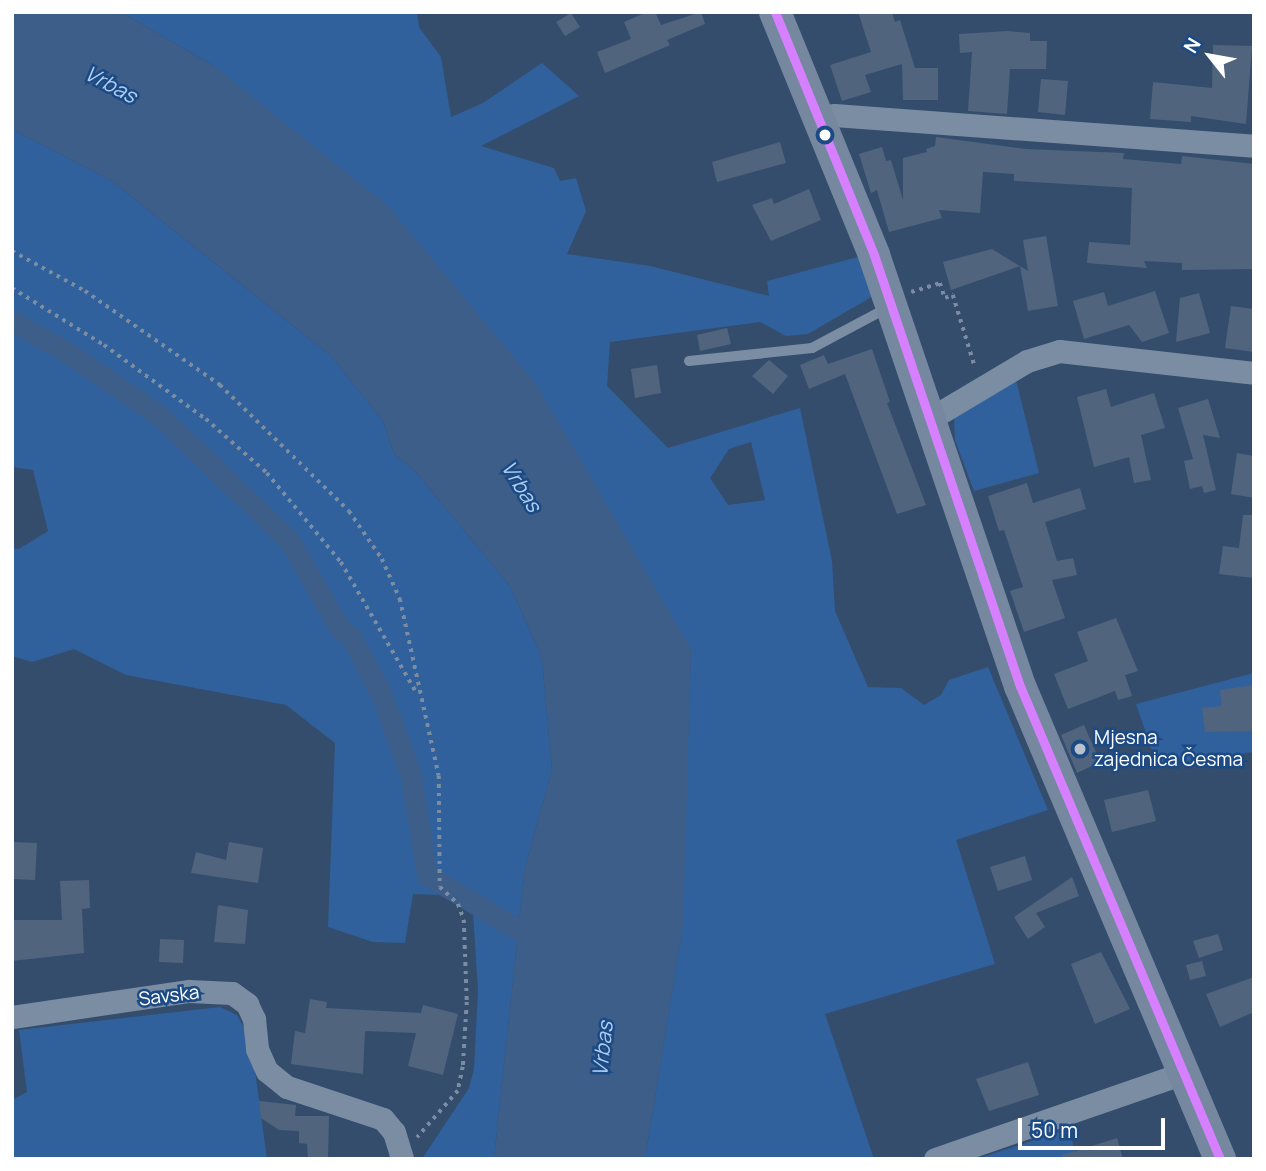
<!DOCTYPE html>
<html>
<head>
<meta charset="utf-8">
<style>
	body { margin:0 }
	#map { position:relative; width:1266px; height:1171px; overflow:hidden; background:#344d6d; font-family:Manrope,sans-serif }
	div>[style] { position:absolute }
	.green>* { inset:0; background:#30619c }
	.water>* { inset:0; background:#3d5e88 }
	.canal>* { height:21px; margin:-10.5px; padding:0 10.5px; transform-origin:10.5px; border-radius:10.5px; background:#3d5e88 }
	.building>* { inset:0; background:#50647e }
	.path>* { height:3.5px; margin-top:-1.75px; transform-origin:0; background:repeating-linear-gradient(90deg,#7a8da3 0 3.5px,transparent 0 8.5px) }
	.lane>* { height:10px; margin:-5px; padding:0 5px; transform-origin:5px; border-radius:5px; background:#7a8da3 }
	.street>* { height:23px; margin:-11.5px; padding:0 11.5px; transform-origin:11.5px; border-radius:11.5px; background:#7a8da3 }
	.secondary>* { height:32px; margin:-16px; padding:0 16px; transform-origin:16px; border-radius:16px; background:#75889f }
	.bus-1>* { height:9px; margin:-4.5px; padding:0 4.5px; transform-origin:4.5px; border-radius:4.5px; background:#d780ff }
	.dots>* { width:19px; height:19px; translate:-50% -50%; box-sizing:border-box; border:4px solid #1c4a85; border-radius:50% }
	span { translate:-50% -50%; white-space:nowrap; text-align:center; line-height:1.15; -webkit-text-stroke:5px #1c4a85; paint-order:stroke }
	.poi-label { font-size:19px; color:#fff }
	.left { translate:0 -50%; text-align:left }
	.street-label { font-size:19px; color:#fff }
	.water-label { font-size:21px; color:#aecef2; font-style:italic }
	.frame { position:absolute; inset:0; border:14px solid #fff; pointer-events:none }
	.north { position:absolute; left:1175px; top:21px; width:70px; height:70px; -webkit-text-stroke:5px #1c4a85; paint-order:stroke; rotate:301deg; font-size:19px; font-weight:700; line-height:28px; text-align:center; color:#fff }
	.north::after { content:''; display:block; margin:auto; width:24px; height:32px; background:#fff; clip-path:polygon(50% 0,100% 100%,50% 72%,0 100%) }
	.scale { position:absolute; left:1018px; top:1118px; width:147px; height:32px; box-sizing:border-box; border:4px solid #fff; border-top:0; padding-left:9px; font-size:21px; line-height:24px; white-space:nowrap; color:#fff; -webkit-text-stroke:5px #1c4a85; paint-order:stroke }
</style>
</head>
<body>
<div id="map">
	<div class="green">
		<i style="clip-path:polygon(evenodd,121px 12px,417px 12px,419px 27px,441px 57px,451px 117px,483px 103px,542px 63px,579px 96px,481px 146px,554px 168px,560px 181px,576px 178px,586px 211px,567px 254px,650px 266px,769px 296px,767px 281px,858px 257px,873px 296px,808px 334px,786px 336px,760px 322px,610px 342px,607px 386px,668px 448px,800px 408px,832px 561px,835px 611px,868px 687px,901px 688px,924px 705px,941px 695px,949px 680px,988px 667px,1048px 810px,956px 840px,995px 964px,825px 1014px,874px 1159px,645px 1159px,681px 936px,691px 649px,214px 66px,121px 12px,751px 442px,765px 500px,728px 505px,710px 478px,729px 449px,751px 442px)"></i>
		<i style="clip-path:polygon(12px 129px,112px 181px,331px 356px,383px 421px,394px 454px,415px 471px,510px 586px,542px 658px,552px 770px,525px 867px,494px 1159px,422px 1159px,469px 1088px,474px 1069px,478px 991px,472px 896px,413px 894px,405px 943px,373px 942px,328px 927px,335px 743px,286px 705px,126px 675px,74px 649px,32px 662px,12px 656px,12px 548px,19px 549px,48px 531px,33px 470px,12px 467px)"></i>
		<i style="clip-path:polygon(1015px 376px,1039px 473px,974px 491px,955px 440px,954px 419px,959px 409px)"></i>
		<i style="clip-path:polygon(1254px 673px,1254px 752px,1157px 765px,1136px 704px)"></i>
		<i style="clip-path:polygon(220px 1007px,237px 1015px,251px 1041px,267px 1159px,12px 1159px,12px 1100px,27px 1092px,19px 1030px)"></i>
		<i style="clip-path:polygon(1068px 1129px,1078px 1159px,977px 1159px)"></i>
	</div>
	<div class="water">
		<i style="clip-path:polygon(12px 12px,121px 12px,214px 66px,389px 207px,536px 384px,691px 649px,683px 925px,645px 1159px,494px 1159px,525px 867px,552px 770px,542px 658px,510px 586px,415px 471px,394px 454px,383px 421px,331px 356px,112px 181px,12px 129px)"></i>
	</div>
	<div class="canal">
		<i style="left:12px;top:321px;width:61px;rotate:29.5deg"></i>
		<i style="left:65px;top:351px;width:114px;rotate:34.2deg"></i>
		<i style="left:159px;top:415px;width:180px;rotate:43.9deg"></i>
		<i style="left:289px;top:540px;width:100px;rotate:60.1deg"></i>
		<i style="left:339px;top:627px;width:16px;rotate:40deg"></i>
		<i style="left:351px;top:637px;width:69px;rotate:62.3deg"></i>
		<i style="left:383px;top:698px;width:83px;rotate:70.3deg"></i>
		<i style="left:411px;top:776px;width:100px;rotate:80.8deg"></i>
		<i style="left:427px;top:875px;width:105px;rotate:31deg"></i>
	</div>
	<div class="building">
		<i style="clip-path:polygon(647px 12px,655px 12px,661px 25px,701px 12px,705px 24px,667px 40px,670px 45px,605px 73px,597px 52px,631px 39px,624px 22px)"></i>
		<i style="clip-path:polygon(858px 12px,892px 12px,895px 22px,900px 20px,915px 68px,938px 68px,938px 100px,903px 100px,902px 64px,865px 75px,871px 92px,842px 101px,830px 65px,871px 52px)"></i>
		<i style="clip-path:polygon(571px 13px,580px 27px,565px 36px,556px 22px)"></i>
		<i style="clip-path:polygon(1007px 31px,1030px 33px,1030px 41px,1047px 41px,1046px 69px,1010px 69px,1007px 114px,968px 111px,972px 52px,960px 53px,959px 34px)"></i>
		<i style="clip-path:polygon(1213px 45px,1252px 46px,1246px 124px,1191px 116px,1191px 122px,1150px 119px,1153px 82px,1212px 88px)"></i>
		<i style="clip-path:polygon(1041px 79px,1068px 81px,1065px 115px,1038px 112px)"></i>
		<i style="clip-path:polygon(936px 137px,1026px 149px,1124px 153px,1123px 159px,1181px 164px,1182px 156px,1254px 164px,1254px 269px,1182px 270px,1182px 263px,1144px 261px,1147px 268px,1087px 263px,1089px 242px,1130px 245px,1132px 188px,1014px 181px,1014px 174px,983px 172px,980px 213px,939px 210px,942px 218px,889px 232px,877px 190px,871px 193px,859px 154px,882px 147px,886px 161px,891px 160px,903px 200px,903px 158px,927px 152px,926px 149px,935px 146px)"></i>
		<i style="clip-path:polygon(780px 142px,786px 163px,717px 182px,712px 162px)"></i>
		<i style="clip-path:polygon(809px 189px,821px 220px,771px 241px,752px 205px,772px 198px,774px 204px)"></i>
		<i style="clip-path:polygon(1046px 236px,1058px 306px,1028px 311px,1020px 266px,951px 290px,943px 262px,992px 249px,1028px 271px,1023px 240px)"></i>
		<i style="clip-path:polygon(1155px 291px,1169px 333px,1142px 342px,1129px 325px,1084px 339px,1073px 301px,1104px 292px,1108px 306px)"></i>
		<i style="clip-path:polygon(1199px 293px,1210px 333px,1176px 342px,1180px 298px)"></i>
		<i style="clip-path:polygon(1231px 306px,1254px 309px,1254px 352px,1225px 348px)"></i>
		<i style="clip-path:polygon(727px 328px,731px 344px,700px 351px,697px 335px)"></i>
		<i style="clip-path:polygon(872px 349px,890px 402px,887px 403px,926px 505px,897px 514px,845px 374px,809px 389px,800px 365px,824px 355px,828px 364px)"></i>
		<i style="clip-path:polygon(769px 360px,788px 376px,773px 394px,752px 376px)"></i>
		<i style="clip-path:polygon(657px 365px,661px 393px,635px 398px,631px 369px)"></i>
		<i style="clip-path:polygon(1106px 389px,1111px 407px,1154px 393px,1165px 428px,1141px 435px,1151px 480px,1134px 483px,1129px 457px,1094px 467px,1077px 397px)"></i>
		<i style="clip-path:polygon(1208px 399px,1220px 438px,1203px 435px,1216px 490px,1204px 493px,1202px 486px,1190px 489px,1184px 461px,1193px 459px,1178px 408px)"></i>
		<i style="clip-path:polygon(1237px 453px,1254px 456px,1254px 498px,1231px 494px)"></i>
		<i style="clip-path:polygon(1027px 483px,1033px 503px,1080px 488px,1086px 509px,1045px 522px,1057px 561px,1073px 558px,1077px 575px,1052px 580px,1065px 618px,1024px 632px,1010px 591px,1023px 587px,1004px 530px,999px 531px,988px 496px)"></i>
		<i style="clip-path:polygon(1243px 515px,1254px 515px,1254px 578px,1219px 574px,1223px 546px,1239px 548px)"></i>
		<i style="clip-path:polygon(1116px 618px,1138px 671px,1125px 675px,1132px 696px,1118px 700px,1115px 691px,1068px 709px,1054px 674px,1088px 661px,1077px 632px)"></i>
		<i style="clip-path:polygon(1254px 685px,1254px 731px,1205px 732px,1202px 708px,1222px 706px,1220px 690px)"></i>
		<i style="clip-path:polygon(1084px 725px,1100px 762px,1077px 773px,1061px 735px)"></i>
		<i style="clip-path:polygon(1148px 790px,1156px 821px,1112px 832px,1104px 800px)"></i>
		<i style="clip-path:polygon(12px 842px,37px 843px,35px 880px,12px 879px)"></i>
		<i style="clip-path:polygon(229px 842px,263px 848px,258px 883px,191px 873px,196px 852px,226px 860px)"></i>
		<i style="clip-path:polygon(1025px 856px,1032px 880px,998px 891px,990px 867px)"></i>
		<i style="clip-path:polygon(1072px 877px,1079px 896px,1036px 913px,1045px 927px,1028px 939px,1014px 917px)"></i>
		<i style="clip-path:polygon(89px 880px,90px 908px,82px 909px,84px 953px,12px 961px,12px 920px,62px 920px,60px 881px)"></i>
		<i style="clip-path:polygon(218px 905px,248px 910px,245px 944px,214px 942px)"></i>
		<i style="clip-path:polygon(1218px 934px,1223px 950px,1199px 958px,1193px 941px)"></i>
		<i style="clip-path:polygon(160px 939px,184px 940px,183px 963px,159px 962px)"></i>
		<i style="clip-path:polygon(1101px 952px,1130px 1009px,1095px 1024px,1071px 964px)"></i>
		<i style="clip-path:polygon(1202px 961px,1206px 976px,1190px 980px,1186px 965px)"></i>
		<i style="clip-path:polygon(1254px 977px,1254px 1012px,1220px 1027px,1206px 994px)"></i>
		<i style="clip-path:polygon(310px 999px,327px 1002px,326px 1008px,421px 1013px,423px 1005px,458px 1014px,443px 1075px,408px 1066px,416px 1033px,365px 1031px,363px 1074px,291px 1064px,295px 1031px,305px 1033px)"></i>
		<i style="clip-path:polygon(1028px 1062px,1039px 1095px,989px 1111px,976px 1079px)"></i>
		<i style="clip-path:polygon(259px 1101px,296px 1105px,295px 1116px,329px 1116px,328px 1159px,308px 1159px,307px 1144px,299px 1143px,299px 1131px,279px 1130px,261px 1118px)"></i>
		<i style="clip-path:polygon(1117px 1138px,1123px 1159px,1063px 1159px,1063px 1155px)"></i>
	</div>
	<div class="path">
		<i style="left:12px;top:251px;width:83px;rotate:28.7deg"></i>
		<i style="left:85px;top:291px;width:165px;rotate:34.8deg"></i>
		<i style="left:220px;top:385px;width:180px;rotate:44.3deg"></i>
		<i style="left:349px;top:511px;width:58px;rotate:55.5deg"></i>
		<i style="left:382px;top:559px;width:44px;rotate:65.8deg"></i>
		<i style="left:400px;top:599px;width:181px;rotate:77.6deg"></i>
		<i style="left:439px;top:776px;width:111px;rotate:89.5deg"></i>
		<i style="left:440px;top:887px;width:25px;rotate:43deg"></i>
		<i style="left:458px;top:904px;width:17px;rotate:69deg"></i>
		<i style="left:464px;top:920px;width:82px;rotate:87.9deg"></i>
		<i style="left:467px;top:1002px;width:65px;rotate:93.5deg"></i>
		<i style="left:463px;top:1067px;width:25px;rotate:102deg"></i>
		<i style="left:458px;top:1091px;width:62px;rotate:131.1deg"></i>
		<i style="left:12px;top:288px;width:108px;rotate:31.8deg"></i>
		<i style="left:104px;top:345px;width:126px;rotate:36deg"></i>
		<i style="left:206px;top:419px;width:81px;rotate:41.5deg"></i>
		<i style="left:267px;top:473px;width:116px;rotate:50.3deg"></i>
		<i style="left:341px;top:562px;width:150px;rotate:60deg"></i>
		<i style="left:911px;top:292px;width:30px;rotate:-17deg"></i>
		<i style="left:940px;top:283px;width:16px;rotate:72deg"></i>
		<i style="left:945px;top:298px;width:9px;rotate:-21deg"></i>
		<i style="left:953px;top:295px;width:75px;rotate:73deg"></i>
	</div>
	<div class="lane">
		<i style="left:689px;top:361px;width:124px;rotate:-6deg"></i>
		<i style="left:812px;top:348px;width:87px;rotate:-28deg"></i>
	</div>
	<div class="street">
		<i style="left:817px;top:118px;width:17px;rotate:-10deg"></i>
		<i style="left:834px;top:115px;width:421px;rotate:4.2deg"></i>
		<i style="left:928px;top:420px;width:115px;rotate:-30.8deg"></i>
		<i style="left:1027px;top:361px;width:34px;rotate:-17deg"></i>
		<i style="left:1059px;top:351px;width:196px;rotate:6.4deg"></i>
		<i style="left:12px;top:1017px;width:179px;rotate:-8.4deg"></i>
		<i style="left:189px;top:991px;width:43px;rotate:2.7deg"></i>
		<i style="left:232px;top:993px;width:19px;rotate:36deg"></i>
		<i style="left:247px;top:1004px;width:17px;rotate:65deg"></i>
		<i style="left:254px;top:1019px;width:30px;rotate:84deg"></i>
		<i style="left:257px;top:1049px;width:24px;rotate:66deg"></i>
		<i style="left:267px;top:1071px;width:26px;rotate:39deg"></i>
		<i style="left:287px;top:1087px;width:101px;rotate:18.4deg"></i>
		<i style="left:383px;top:1119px;width:17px;rotate:50deg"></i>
		<i style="left:394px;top:1132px;width:28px;rotate:73deg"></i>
		<i style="left:935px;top:1159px;width:262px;rotate:-19.1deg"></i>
	</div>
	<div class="secondary">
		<i style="left:775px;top:12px;width:262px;rotate:67.8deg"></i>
		<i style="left:874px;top:255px;width:455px;rotate:71.3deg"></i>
		<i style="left:1020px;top:686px;width:514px;rotate:67.08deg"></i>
	</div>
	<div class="bus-1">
		<i style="left:775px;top:12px;width:262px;rotate:67.8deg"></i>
		<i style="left:874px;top:255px;width:455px;rotate:71.3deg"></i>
		<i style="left:1020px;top:686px;width:514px;rotate:67.08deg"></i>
	</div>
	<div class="dots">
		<i style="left:825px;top:135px;background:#fff"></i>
		<i style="left:1080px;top:749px;background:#b8c1cc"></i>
	</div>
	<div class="poi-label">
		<span class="left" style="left:1094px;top:749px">Mjesna<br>zajednica Česma</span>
	</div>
	<div class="street-label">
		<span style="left:169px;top:996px;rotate:-7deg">Savska</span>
	</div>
	<div class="water-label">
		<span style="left:111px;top:84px;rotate:28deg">Vrbas</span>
		<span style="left:522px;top:486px;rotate:58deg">Vrbas</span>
		<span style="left:602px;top:1049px;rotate:-84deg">Vrbas</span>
	</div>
	<div class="frame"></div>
	<div class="north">N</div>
	<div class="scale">50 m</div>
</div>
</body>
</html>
